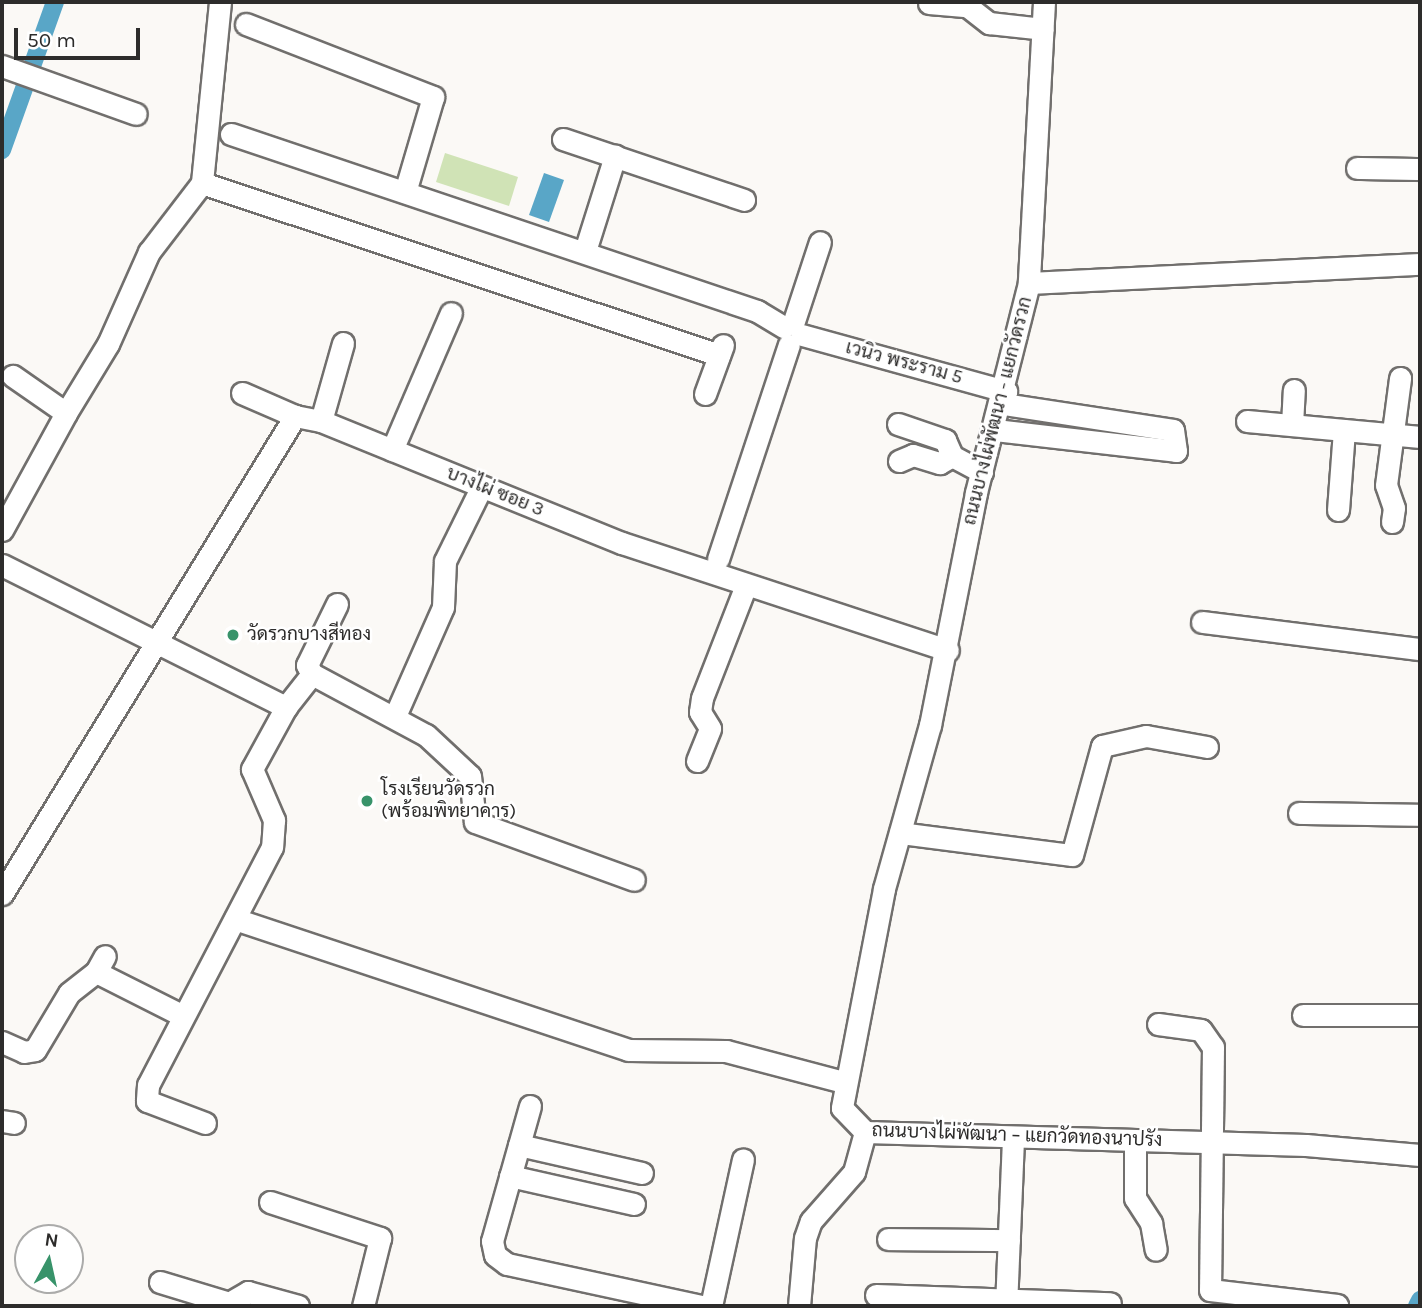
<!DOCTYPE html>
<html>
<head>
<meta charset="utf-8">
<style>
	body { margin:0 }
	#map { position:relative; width:1422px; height:1308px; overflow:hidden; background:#fbf9f6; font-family:Karla,Sarabun,sans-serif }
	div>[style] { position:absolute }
	.green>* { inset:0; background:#d0e3b6 }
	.water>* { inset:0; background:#59a6c7 }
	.canal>* { height:18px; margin:-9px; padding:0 9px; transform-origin:9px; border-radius:9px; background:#59a6c7 }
	.roads { filter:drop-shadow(2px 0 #716f6d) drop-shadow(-2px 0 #716f6d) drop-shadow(0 2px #716f6d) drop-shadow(0 -2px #716f6d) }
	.minor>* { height:21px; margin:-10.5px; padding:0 10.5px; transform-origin:10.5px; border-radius:10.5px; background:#fff }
	.dots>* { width:19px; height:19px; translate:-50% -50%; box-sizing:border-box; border:4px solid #fff; border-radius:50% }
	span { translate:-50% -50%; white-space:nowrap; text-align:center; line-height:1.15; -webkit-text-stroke:5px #fff; paint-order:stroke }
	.street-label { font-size:19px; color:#2d2c2b }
	.poi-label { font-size:19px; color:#2d2c2b }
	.left { translate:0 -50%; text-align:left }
	.frame { position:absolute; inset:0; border:4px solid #2d2c2b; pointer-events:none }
	.north { position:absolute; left:14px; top:1224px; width:70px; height:70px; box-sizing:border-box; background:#fff; border:2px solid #ababaa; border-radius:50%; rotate:8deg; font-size:19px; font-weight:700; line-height:28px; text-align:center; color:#2d2c2b }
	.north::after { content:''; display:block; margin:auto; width:24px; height:32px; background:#38936a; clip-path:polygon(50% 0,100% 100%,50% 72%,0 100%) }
	.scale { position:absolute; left:14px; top:28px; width:126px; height:32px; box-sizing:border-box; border:4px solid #2d2c2b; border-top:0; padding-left:9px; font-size:21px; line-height:24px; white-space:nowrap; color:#2d2c2b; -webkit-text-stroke:5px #fff; paint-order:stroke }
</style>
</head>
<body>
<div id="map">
	<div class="green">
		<i style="clip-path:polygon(445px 153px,518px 177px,509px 206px,436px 182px)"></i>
	</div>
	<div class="water">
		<i style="clip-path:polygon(544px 173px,564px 180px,549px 222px,529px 215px)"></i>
	</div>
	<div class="canal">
		<i style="left:2px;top:150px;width:157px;rotate:-70.3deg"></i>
		<i style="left:1417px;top:1306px;width:7px;rotate:-63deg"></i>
	</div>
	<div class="roads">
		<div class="minor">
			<i style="left:220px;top:2px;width:182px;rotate:95.7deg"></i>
			<i style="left:202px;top:183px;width:545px;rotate:18.4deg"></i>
			<i style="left:1044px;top:2px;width:281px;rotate:93.1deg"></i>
			<i style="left:1029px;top:283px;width:217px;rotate:104.2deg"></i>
			<i style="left:976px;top:493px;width:237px;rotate:101.2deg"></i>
			<i style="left:930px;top:725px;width:170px;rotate:105.7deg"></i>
			<i style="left:884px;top:889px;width:223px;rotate:100.9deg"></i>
			<i style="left:842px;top:1108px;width:33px;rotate:46deg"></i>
			<i style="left:865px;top:1132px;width:441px;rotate:1.7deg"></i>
			<i style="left:1306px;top:1145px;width:114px;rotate:5deg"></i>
			<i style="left:929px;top:3px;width:38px;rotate:5deg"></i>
			<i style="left:967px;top:6px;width:28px;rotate:38deg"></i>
			<i style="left:989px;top:23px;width:54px;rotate:6.3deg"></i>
			<i style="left:246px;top:24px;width:201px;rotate:21.3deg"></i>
			<i style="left:433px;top:97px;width:99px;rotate:106.4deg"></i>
			<i style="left:2px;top:66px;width:142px;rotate:19.7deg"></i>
			<i style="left:231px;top:134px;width:555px;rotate:18.6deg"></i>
			<i style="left:757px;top:311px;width:31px;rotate:31deg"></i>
			<i style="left:563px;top:139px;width:191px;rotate:18.6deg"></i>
			<i style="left:1357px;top:168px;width:63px;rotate:0.9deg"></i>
			<i style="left:585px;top:251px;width:100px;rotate:-72.5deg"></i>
			<i style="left:1029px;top:283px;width:391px;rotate:-2.8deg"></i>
			<i style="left:793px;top:324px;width:86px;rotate:-71.8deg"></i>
			<i style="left:802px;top:335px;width:212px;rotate:15.4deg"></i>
			<i style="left:242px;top:393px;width:58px;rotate:23.5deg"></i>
			<i style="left:705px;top:394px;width:52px;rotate:-69.8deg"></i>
			<i style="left:66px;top:413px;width:81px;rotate:-58.7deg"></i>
			<i style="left:108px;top:344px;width:101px;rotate:-66deg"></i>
			<i style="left:149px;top:252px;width:87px;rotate:-52.5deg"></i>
			<i style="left:321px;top:421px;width:81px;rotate:-74.2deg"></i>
			<i style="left:1247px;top:421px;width:174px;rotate:5.3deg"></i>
			<i style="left:898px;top:424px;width:50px;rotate:18.8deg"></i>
			<i style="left:945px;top:440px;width:17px;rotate:66deg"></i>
			<i style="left:952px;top:456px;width:34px;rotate:28deg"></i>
			<i style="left:1292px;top:425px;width:35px;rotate:-87deg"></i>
			<i style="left:995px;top:430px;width:182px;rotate:6.6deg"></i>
			<i style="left:1176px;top:451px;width:21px;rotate:-98deg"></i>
			<i style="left:1173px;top:430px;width:172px;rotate:-171.3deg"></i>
			<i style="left:392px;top:450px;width:149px;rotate:-66.7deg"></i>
			<i style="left:899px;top:461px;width:15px;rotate:-23deg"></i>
			<i style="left:913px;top:455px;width:28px;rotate:17deg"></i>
			<i style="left:940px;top:463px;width:14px;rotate:-30deg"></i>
			<i style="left:1338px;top:510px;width:80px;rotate:-85.7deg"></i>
			<i style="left:1392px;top:522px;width:14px;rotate:-82deg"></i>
			<i style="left:1394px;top:508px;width:24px;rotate:-109deg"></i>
			<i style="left:1386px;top:485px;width:108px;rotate:-82.5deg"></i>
			<i style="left:2px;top:530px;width:133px;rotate:-61.3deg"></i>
			<i style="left:66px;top:413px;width:65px;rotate:-145.1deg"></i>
			<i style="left:718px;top:559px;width:226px;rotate:-71.7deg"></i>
			<i style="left:2px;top:565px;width:318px;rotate:26.6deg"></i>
			<i style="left:286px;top:707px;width:71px;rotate:118.7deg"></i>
			<i style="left:252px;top:769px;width:56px;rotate:66.7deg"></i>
			<i style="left:274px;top:820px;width:27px;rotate:94deg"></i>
			<i style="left:272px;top:847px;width:268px;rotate:117.5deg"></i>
			<i style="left:148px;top:1085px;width:16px;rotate:94deg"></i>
			<i style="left:147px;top:1101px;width:62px;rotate:20.8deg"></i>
			<i style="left:337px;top:604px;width:68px;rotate:116.2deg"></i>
			<i style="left:307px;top:665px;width:10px;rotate:61deg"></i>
			<i style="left:312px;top:674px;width:129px;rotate:28.2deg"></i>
			<i style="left:426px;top:735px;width:60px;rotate:43deg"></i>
			<i style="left:470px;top:776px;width:46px;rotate:83.8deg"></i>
			<i style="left:475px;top:822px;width:169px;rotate:20deg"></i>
			<i style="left:1202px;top:622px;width:220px;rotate:7.1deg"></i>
			<i style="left:286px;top:707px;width:42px;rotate:-51.8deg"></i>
			<i style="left:395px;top:716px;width:119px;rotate:-66.2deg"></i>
			<i style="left:443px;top:607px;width:46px;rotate:-87.5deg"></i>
			<i style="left:445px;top:561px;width:81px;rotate:-63.7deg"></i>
			<i style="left:697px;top:761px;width:35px;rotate:-68deg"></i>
			<i style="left:710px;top:728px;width:19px;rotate:-122deg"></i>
			<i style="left:700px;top:712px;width:14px;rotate:-82deg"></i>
			<i style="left:702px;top:698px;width:121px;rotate:-68.7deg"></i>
			<i style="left:1299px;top:813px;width:121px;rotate:0.9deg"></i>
			<i style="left:900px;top:833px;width:173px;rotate:7.3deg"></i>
			<i style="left:1072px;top:855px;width:113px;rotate:-74.6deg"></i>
			<i style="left:1102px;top:746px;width:45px;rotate:-12.8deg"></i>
			<i style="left:1146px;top:736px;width:62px;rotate:10.2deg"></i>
			<i style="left:2px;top:894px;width:561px;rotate:-58.49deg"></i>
			<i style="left:295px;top:416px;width:26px;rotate:11deg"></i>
			<i style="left:321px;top:421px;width:325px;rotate:22.1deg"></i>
			<i style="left:622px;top:543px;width:343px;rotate:18.2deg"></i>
			<i style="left:235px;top:919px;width:414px;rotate:18.4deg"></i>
			<i style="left:628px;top:1050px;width:98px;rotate:0.6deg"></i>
			<i style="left:726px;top:1051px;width:121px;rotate:14.8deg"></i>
			<i style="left:96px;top:972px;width:97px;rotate:26.8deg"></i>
			<i style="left:1303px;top:1015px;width:117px"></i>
			<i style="left:1158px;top:1024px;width:43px;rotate:7.9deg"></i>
			<i style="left:1201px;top:1030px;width:21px;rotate:55deg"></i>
			<i style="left:1213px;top:1047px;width:243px;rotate:90.7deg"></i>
			<i style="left:1210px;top:1290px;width:128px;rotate:6.7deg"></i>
			<i style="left:2px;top:1042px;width:24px;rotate:24deg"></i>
			<i style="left:24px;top:1052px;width:11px;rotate:-10deg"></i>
			<i style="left:35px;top:1050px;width:66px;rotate:-59.2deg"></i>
			<i style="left:69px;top:993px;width:34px;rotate:-38deg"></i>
			<i style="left:96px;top:972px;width:18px;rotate:-61deg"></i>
			<i style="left:530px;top:1106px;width:140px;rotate:105.7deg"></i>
			<i style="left:492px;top:1241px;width:14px;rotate:78deg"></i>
			<i style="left:495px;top:1255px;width:15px;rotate:37deg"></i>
			<i style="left:507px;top:1264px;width:199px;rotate:12.2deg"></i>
			<i style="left:2px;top:1121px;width:12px;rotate:9deg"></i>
			<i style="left:1135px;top:1142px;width:56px;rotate:90deg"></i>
			<i style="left:1135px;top:1198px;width:30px;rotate:57deg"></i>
			<i style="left:1151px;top:1223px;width:27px;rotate:80deg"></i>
			<i style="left:519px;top:1145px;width:126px;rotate:12.8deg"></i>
			<i style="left:510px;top:1176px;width:127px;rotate:12.7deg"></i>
			<i style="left:270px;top:1202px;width:116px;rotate:18.1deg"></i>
			<i style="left:380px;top:1238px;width:70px;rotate:104deg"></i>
			<i style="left:888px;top:1239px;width:121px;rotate:0.5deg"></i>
			<i style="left:160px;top:1282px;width:83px;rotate:16.9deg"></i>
			<i style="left:876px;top:1295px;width:234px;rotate:2deg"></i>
			<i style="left:234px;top:1300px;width:16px;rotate:-30deg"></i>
			<i style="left:248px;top:1292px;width:52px;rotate:15.6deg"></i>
			<i style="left:711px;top:1306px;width:150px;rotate:-77.7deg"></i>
			<i style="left:799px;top:1306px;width:68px;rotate:-85deg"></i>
			<i style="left:805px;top:1238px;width:18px;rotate:-71deg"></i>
			<i style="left:811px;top:1221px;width:65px;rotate:-48.7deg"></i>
			<i style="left:854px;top:1172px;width:41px;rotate:-74.6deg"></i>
			<i style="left:1006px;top:1306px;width:167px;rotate:-87.6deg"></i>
		</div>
	</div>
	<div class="dots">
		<i style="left:233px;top:635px;background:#38936a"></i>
		<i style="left:367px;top:801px;background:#38936a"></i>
	</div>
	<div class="street-label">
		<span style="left:904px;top:363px;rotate:15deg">เวนิว พระราม 5</span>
		<span style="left:998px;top:411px;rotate:-76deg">ถนนบางไผ่พัฒนา - แยกวัดรวก</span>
		<span style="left:495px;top:492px;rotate:22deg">บางไผ่ ซอย 3</span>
		<span style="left:1017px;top:1136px;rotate:2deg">ถนนบางไผ่พัฒนา – แยกวัดทองนาปรัง</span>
	</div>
	<div class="poi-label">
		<span class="left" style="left:247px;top:635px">วัดรวกบางสีทอง</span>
		<span class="left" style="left:381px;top:801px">โรงเรียนวัดรวก<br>(พร้อมพิทยาคาร)</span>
	</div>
	<div class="frame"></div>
	<div class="north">N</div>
	<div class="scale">50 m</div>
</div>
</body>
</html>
